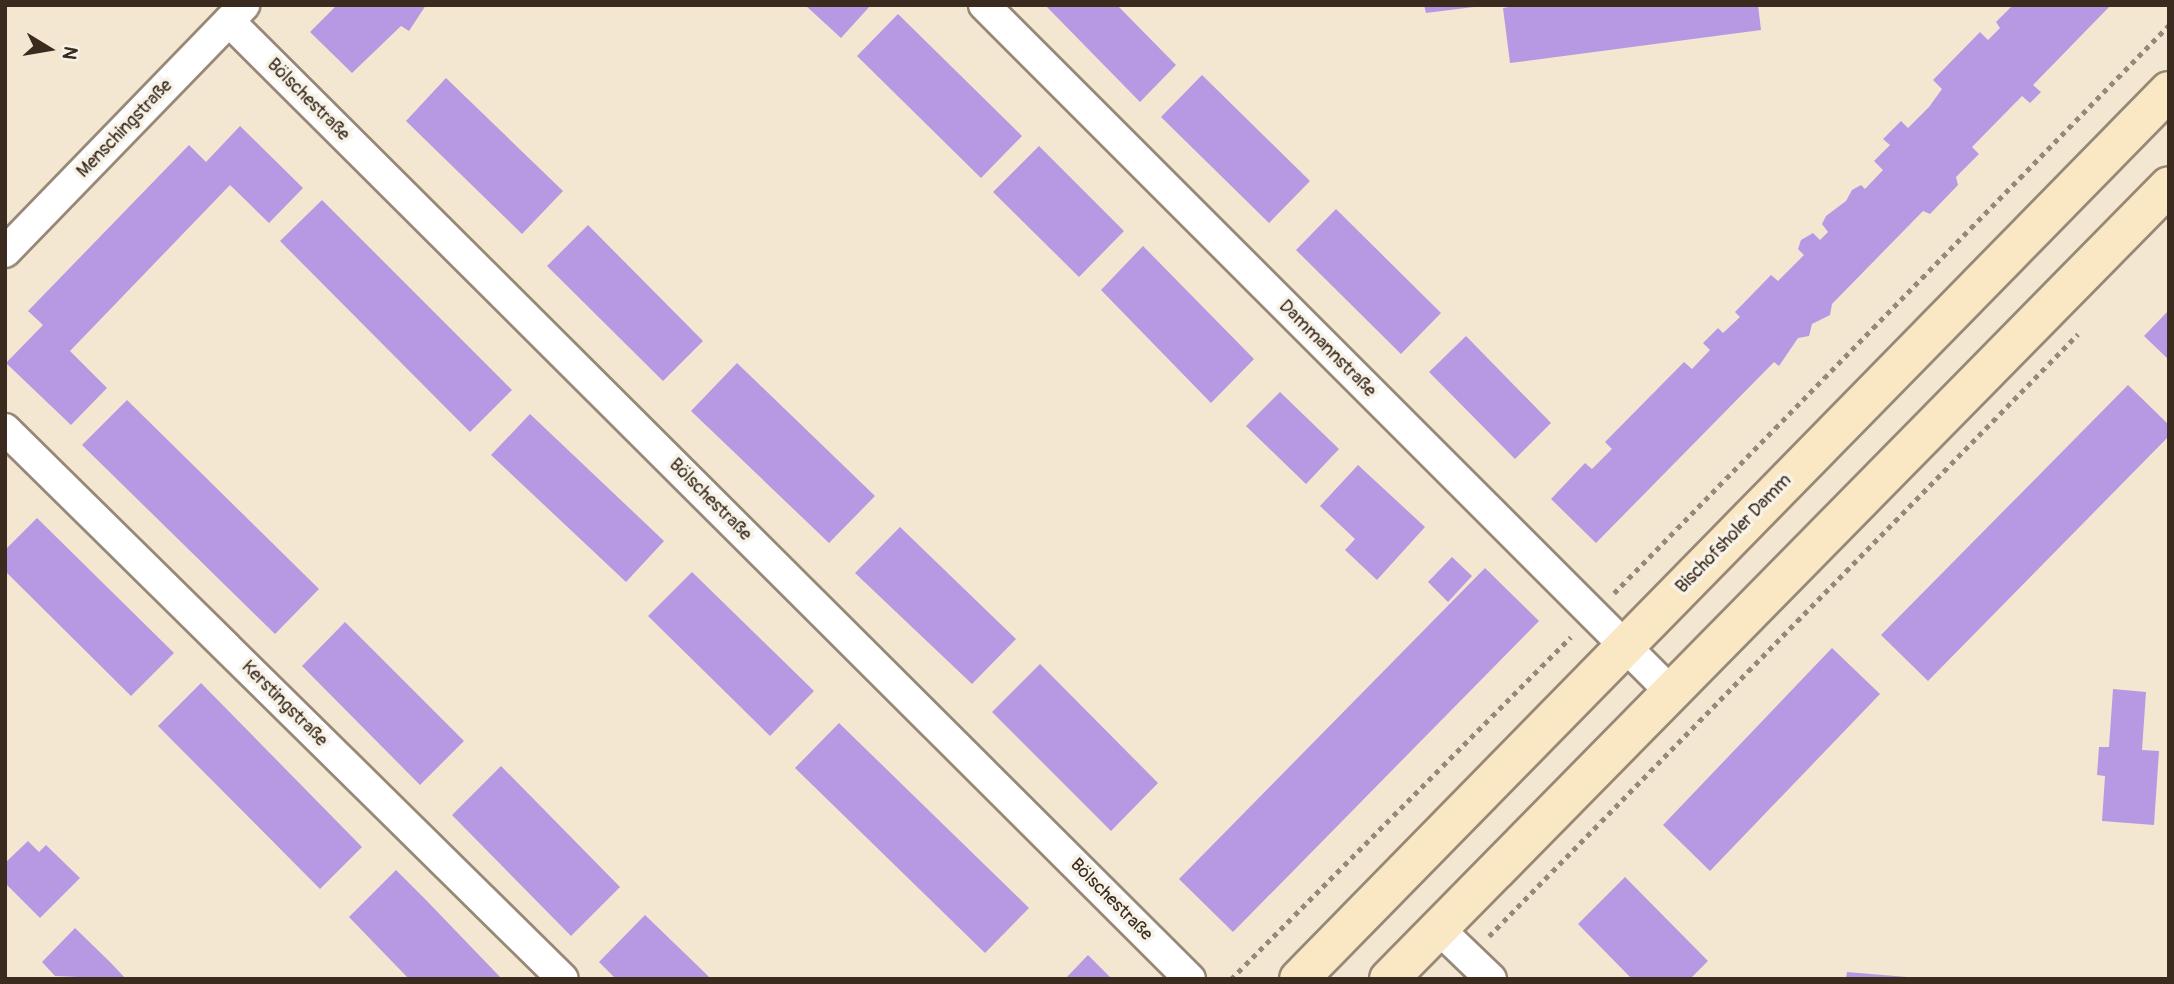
<!DOCTYPE html>
<html>
<head>
<meta charset="utf-8">
<style>
	body { margin:0 }
	#map { position:relative; width:2174px; height:984px; overflow:hidden; background:#f3e7d1; font-family:Pangolin,sans-serif }
	div>[style] { position:absolute }
	.building>* { inset:0; background:#b798e2 }
	.path>* { height:4.5px; margin-top:-2.25px; transform-origin:0; background:repeating-linear-gradient(90deg,#978878 0 5px,transparent 0 10px) }
	.roads { filter:drop-shadow(2px 0 #978878) drop-shadow(-2px 0 #978878) drop-shadow(0 2px #978878) drop-shadow(0 -2px #978878) }
	.minor>* { height:30px; margin:-15px; padding:0 15px; transform-origin:15px; border-radius:15px; background:#fff }
	.secondary>* { height:38px; margin:-19px; padding:0 19px; transform-origin:19px; border-radius:19px; background:#fae7c3 }
	span { translate:-50% -50%; white-space:nowrap; text-align:center; line-height:1.15; -webkit-text-stroke:7px #f7f3e8; paint-order:stroke }
	.street-label { font-size:18px; color:#3b2a1e }
	.frame { position:absolute; inset:0; border:7px solid #3b2a1e; pointer-events:none }
	.north { position:absolute; left:14px; top:14px; width:70px; height:70px; -webkit-text-stroke:5px #f7f3e8; paint-order:stroke; rotate:101deg; font-size:19px; font-weight:700; line-height:28px; text-align:center; color:#3b2a1e }
	.north::after { content:''; display:block; margin:auto; width:24px; height:32px; background:#3b2a1e; clip-path:polygon(50% 0,100% 100%,50% 72%,0 100%) }
</style>
</head>
<body>
<div id="map">
	<div class="building">
		<i style="clip-path:polygon(337px 5px,426px 5px,409px 31px,401px 26px,352px 73px,310px 32px)"></i>
		<i style="clip-path:polygon(805px 5px,871px 5px,841px 38px)"></i>
		<i style="clip-path:polygon(1045px 5px,1117px 5px,1176px 65px,1140px 102px)"></i>
		<i style="clip-path:polygon(1424px 5px,1474px 5px,1474px 7px,1426px 13px)"></i>
		<i style="clip-path:polygon(1521px 5px,1758px 5px,1761px 30px,1510px 63px,1503px 8px)"></i>
		<i style="clip-path:polygon(2013px 5px,2111px 5px,2033px 85px,2041px 92px,2030px 103px,2022px 96px,1972px 147px,1979px 154px,1956px 177px,1958px 185px,1930px 214px,1923px 211px,1832px 304px,1830px 315px,1812px 324px,1809px 336px,1798px 338px,1779px 366px,1774px 362px,1596px 543px,1551px 499px,1585px 463px,1592px 469px,1612px 449px,1605px 442px,1684px 362px,1692px 369px,1710px 350px,1703px 343px,1718px 328px,1723px 333px,1740px 317px,1735px 312px,1771px 275px,1778px 281px,1804px 255px,1798px 249px,1801px 240px,1813px 233px,1820px 240px,1828px 232px,1822px 224px,1826px 216px,1846px 201px,1852px 190px,1861px 185px,1865px 189px,1883px 170px,1874px 161px,1890px 145px,1883px 139px,1901px 121px,1908px 128px,1929px 107px,1942px 89px,1933px 80px,1980px 32px,1988px 40px,2000px 28px,1996px 22px)"></i>
		<i style="clip-path:polygon(898px 14px,1022px 136px,981px 178px,857px 56px)"></i>
		<i style="clip-path:polygon(1202px 75px,1310px 181px,1269px 223px,1161px 117px)"></i>
		<i style="clip-path:polygon(446px 78px,563px 191px,522px 234px,406px 121px)"></i>
		<i style="clip-path:polygon(240px 126px,303px 188px,269px 223px,230px 185px,70px 351px,107px 388px,71px 425px,6px 363px,43px 325px,28px 311px,189px 145px,206px 162px)"></i>
		<i style="clip-path:polygon(1039px 146px,1124px 231px,1079px 277px,993px 192px)"></i>
		<i style="clip-path:polygon(322px 200px,512px 390px,470px 432px,280px 241px)"></i>
		<i style="clip-path:polygon(1336px 209px,1441px 313px,1401px 354px,1296px 250px)"></i>
		<i style="clip-path:polygon(588px 225px,703px 341px,663px 381px,547px 266px)"></i>
		<i style="clip-path:polygon(1143px 246px,1254px 359px,1211px 403px,1101px 290px)"></i>
		<i style="clip-path:polygon(2169px 310px,2169px 360px,2144px 336px)"></i>
		<i style="clip-path:polygon(1466px 336px,1551px 423px,1515px 459px,1429px 372px)"></i>
		<i style="clip-path:polygon(737px 363px,875px 496px,829px 543px,691px 411px)"></i>
		<i style="clip-path:polygon(2128px 385px,2169px 425px,2169px 436px,1928px 681px,1881px 635px)"></i>
		<i style="clip-path:polygon(1280px 392px,1339px 449px,1306px 484px,1246px 426px)"></i>
		<i style="clip-path:polygon(127px 400px,319px 589px,275px 634px,82px 445px)"></i>
		<i style="clip-path:polygon(530px 414px,664px 541px,626px 582px,491px 455px)"></i>
		<i style="clip-path:polygon(1358px 465px,1425px 527px,1377px 580px,1345px 550px,1355px 539px,1320px 506px)"></i>
		<i style="clip-path:polygon(37px 518px,174px 653px,131px 696px,5px 571px,5px 550px)"></i>
		<i style="clip-path:polygon(900px 527px,1016px 639px,972px 684px,855px 573px)"></i>
		<i style="clip-path:polygon(1452px 557px,1472px 576px,1448px 602px,1428px 582px)"></i>
		<i style="clip-path:polygon(1485px 568px,1539px 621px,1233px 932px,1179px 879px)"></i>
		<i style="clip-path:polygon(692px 572px,814px 691px,770px 736px,648px 616px)"></i>
		<i style="clip-path:polygon(345px 622px,464px 741px,420px 785px,302px 666px)"></i>
		<i style="clip-path:polygon(1832px 648px,1880px 694px,1710px 871px,1663px 825px)"></i>
		<i style="clip-path:polygon(1040px 664px,1158px 783px,1111px 831px,992px 712px)"></i>
		<i style="clip-path:polygon(201px 683px,362px 847px,320px 889px,158px 726px)"></i>
		<i style="clip-path:polygon(2113px 689px,2146px 692px,2142px 750px,2159px 751px,2154px 825px,2102px 821px,2105px 776px,2097px 775px,2099px 747px,2109px 747px)"></i>
		<i style="clip-path:polygon(839px 723px,1029px 908px,985px 953px,795px 768px)"></i>
		<i style="clip-path:polygon(501px 766px,620px 887px,571px 936px,452px 815px)"></i>
		<i style="clip-path:polygon(28px 841px,39px 852px,46px 845px,80px 878px,40px 918px,5px 883px,5px 863px)"></i>
		<i style="clip-path:polygon(396px 870px,426px 900px,502px 979px,409px 979px,378px 947px,349px 917px)"></i>
		<i style="clip-path:polygon(1625px 877px,1708px 961px,1690px 979px,1632px 979px,1578px 924px)"></i>
		<i style="clip-path:polygon(645px 915px,701px 969px,711px 979px,616px 979px,599px 962px)"></i>
		<i style="clip-path:polygon(75px 928px,111px 963px,126px 979px,55px 976px,42px 962px)"></i>
		<i style="clip-path:polygon(1088px 955px,1112px 979px,1065px 979px)"></i>
		<i style="clip-path:polygon(1847px 972px,1907px 977px,1907px 979px,1846px 979px)"></i>
	</div>
	<div class="path">
		<i style="left:1614px;top:593px;width:794px;rotate:-45.66deg"></i>
		<i style="left:1489px;top:936px;width:842px;rotate:-45.63deg"></i>
		<i style="left:1231px;top:979px;width:482px;rotate:-45.2deg"></i>
	</div>
	<div class="roads">
		<div class="minor">
			<i style="left:984px;top:5px;width:972px;rotate:45deg"></i>
			<i style="left:229px;top:21px;width:1357px;rotate:44.91deg"></i>
			<i style="left:5px;top:252px;width:344px;rotate:-45.9deg"></i>
			<i style="left:5px;top:429px;width:783px;rotate:44.59deg"></i>
			<i style="left:1439px;top:929px;width:72px;rotate:43.9deg"></i>
		</div>
		<div class="secondary">
			<i style="left:1299px;top:979px;width:1243px;rotate:-45.59deg"></i>
			<i style="left:1389px;top:979px;width:1112px;rotate:-45.47deg"></i>
		</div>
	</div>
	<div class="street-label">
		<span style="left:308px;top:100px;rotate:45deg">Bölschestraße</span>
		<span style="left:125px;top:129px;rotate:-46deg">Menschingstraße</span>
		<span style="left:1327px;top:349px;rotate:45deg">Dammannstraße</span>
		<span style="left:710px;top:500px;rotate:45deg">Bölschestraße</span>
		<span style="left:1734px;top:534px;rotate:-46deg">Bischofsholer Damm</span>
		<span style="left:284px;top:704px;rotate:45deg">Kerstingstraße</span>
		<span style="left:1111px;top:900px;rotate:45deg">Bölschestraße</span>
	</div>
	<div class="frame"></div>
	<div class="north">N</div>
</div>
</body>
</html>
